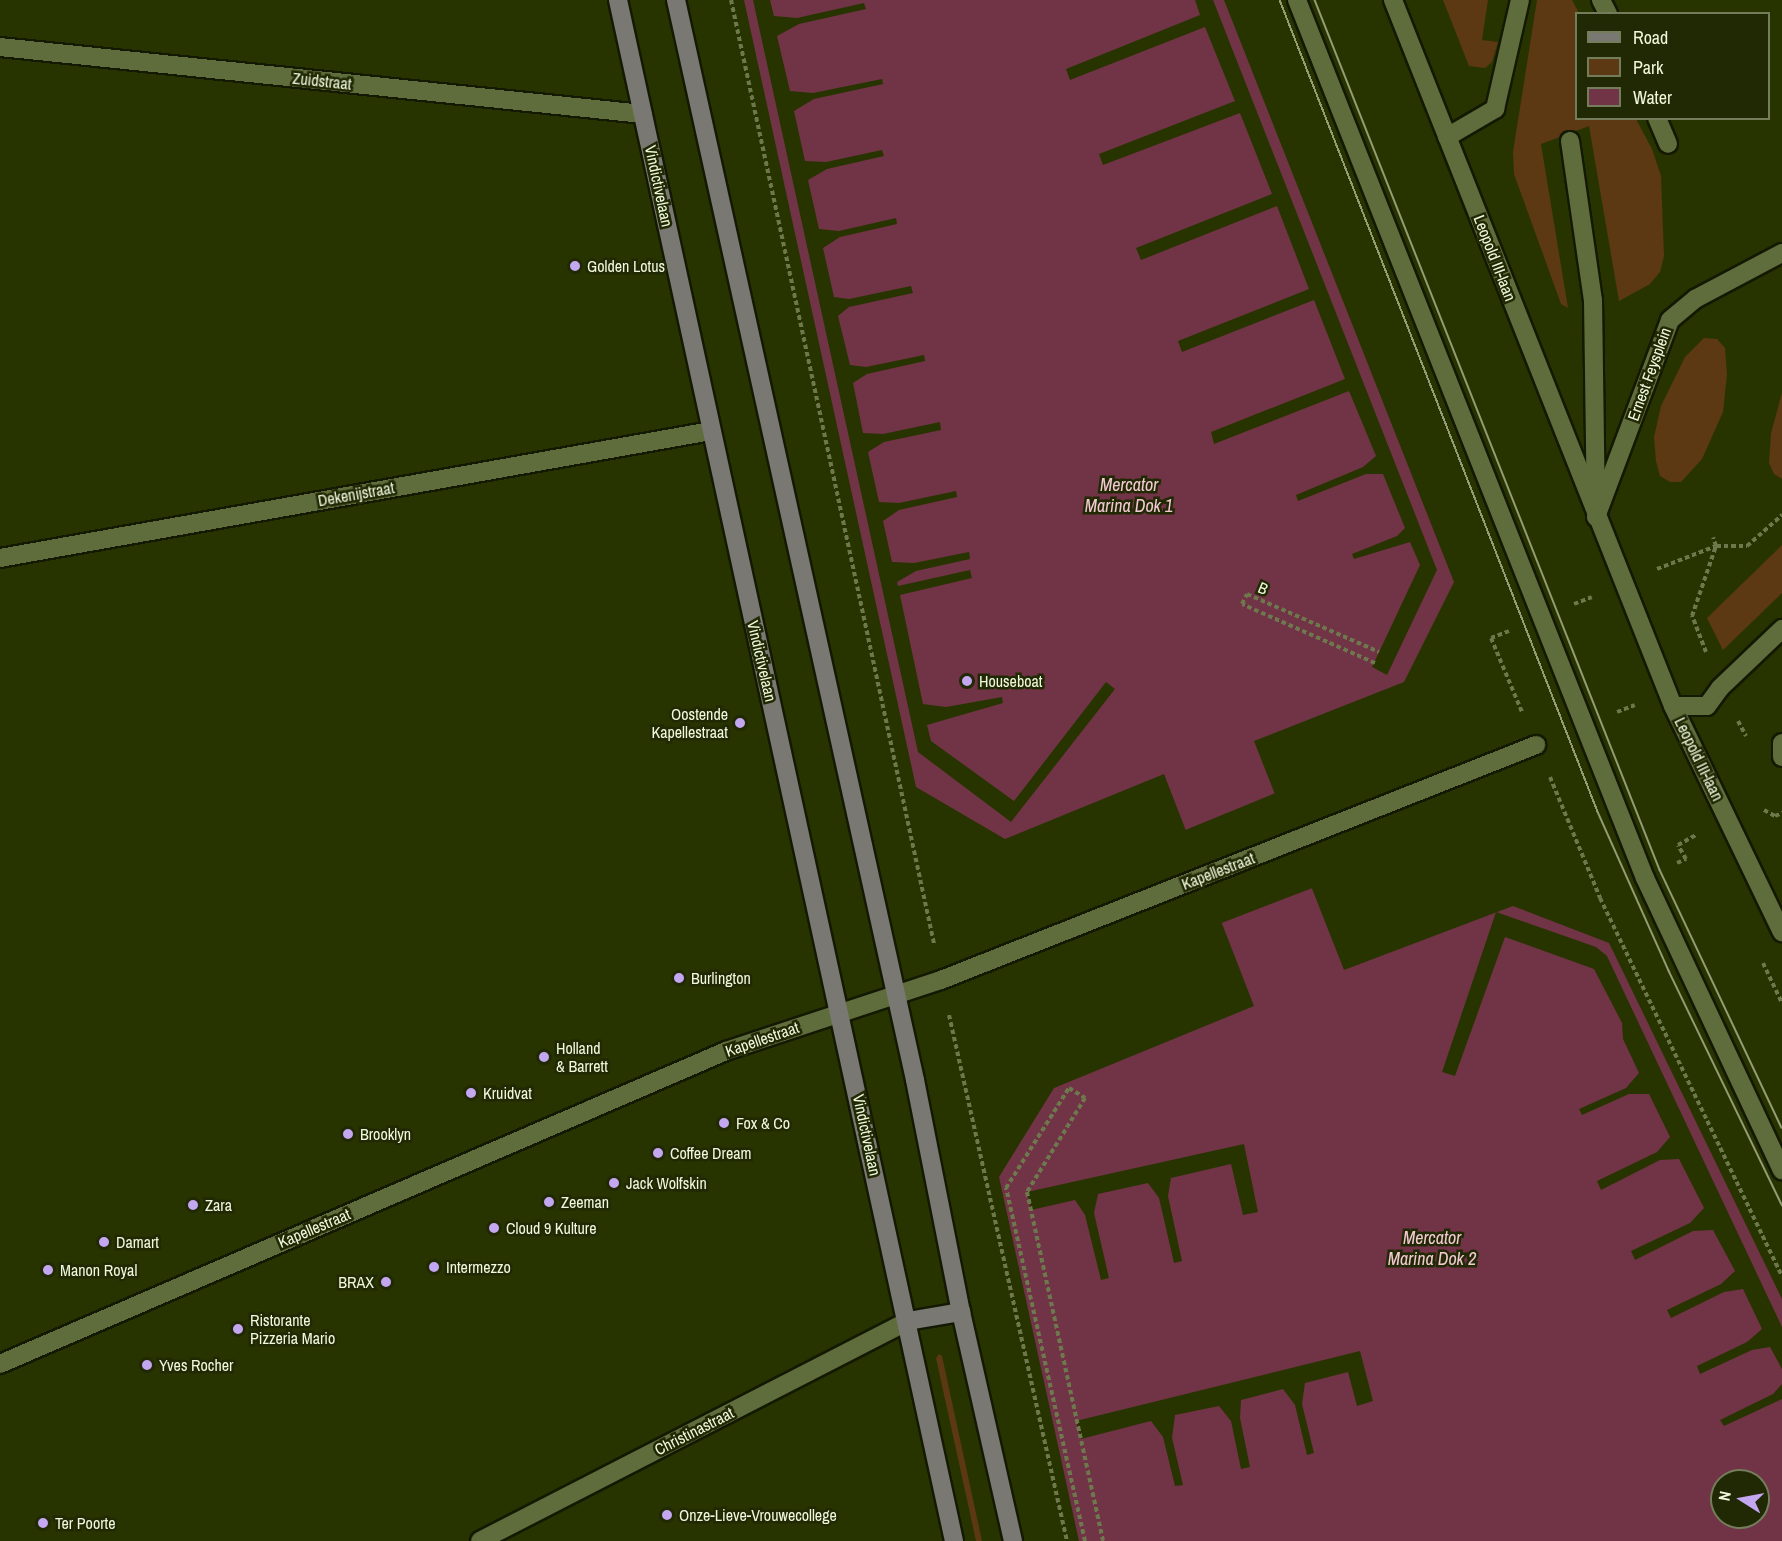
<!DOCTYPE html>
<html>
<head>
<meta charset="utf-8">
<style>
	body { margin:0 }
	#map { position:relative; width:1782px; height:1541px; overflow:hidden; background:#283400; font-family:"Archivo Narrow",sans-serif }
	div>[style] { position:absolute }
	.green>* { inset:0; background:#5c3813 }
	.water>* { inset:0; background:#713346 }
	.pier>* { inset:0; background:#283400 }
	.path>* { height:4px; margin-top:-2px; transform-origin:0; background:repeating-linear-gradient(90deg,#6d784c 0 4.5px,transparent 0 7.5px) }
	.roads { filter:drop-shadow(2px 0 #131902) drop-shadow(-2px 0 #131902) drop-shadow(0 2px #131902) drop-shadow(0 -2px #131902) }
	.lane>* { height:18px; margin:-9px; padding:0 9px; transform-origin:9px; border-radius:9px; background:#5f6d3c }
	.street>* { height:18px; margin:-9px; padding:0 9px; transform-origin:9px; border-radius:9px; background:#5f6d3c }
	.secondary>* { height:18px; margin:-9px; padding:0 9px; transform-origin:9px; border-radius:9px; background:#7a7872 }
	.tram>* { height:1.5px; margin:-0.75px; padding:0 0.75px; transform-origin:0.75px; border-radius:0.75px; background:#929c75 }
	.dots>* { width:16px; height:16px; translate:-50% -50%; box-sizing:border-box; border:3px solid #202904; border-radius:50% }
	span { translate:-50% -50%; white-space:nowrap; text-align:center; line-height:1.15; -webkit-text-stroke:5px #202904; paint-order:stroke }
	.street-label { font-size:16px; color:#eff8dd }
	.poi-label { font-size:16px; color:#eff8dd }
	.left { translate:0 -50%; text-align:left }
	.right { translate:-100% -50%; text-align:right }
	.water-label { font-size:18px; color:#f3cad4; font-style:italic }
	.legend { position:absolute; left:1575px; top:12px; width:195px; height:108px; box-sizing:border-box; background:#202904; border:2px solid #737c5b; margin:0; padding:8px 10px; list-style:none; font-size:18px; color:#eff8dd }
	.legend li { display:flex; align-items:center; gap:12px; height:30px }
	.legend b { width:30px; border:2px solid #737c5b }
	.north { position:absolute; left:1710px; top:1469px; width:60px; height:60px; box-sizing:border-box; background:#202904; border:2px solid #737c5b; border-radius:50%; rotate:281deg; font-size:16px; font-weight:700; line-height:24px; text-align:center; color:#eff8dd }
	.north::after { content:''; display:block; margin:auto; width:21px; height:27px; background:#c4a7f1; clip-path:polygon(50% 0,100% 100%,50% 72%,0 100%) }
</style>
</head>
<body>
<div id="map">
	<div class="green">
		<i style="clip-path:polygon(1443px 0,1488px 0,1482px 40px,1498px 42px,1492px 62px,1485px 68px,1469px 66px)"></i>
		<i style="clip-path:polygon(1537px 0,1572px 0,1579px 13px,1576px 118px,1636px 119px,1652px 149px,1661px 176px,1664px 256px,1660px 272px,1650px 284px,1619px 301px,1589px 126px,1541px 144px,1568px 308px,1561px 304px,1514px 174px,1513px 152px)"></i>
		<i style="clip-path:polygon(1704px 338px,1717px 339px,1725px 348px,1727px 374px,1723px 412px,1702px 459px,1681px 482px,1670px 482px,1660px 476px,1656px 461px,1654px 437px,1661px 406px,1685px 357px)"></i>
		<i style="clip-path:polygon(1782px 393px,1782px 479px,1774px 474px,1769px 463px,1771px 433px)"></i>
		<i style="clip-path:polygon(1782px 545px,1782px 593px,1723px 650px,1707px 618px)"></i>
		<i style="clip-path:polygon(939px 1354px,942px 1356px,982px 1541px,976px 1541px,936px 1358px)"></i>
	</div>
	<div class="water">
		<i style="clip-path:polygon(evenodd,744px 0,1224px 0,1454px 582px,1404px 682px,1254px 741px,1344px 970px,1513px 906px,1609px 943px,1782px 1299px,1782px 1541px,1079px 1541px,999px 1177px,1054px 1088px,1254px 1006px,1164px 774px,1005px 839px,916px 787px,744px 0,1722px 1481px,1758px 1481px,1758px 1517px,1722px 1517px,1722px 1481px)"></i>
	</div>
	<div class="pier">
		<i style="clip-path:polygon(753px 0,770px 0,774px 16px,797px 18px,864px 3px,866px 9px,799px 24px,777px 36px,790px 91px,813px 93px,882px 79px,883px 84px,814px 99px,794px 111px,805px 161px,826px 162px,882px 150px,884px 156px,827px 169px,808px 180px,819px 229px,839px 231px,896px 218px,897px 224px,840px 237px,823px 248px,834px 297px,849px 299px,911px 286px,913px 293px,849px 307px,838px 316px,850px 365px,866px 367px,924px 355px,925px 361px,867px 374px,853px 383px,863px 433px,883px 434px,940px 422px,941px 430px,884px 442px,868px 452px,879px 502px,899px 503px,956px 491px,957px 497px,899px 510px,883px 521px,892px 562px,914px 563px,969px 552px,970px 559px,916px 571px,897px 582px,898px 586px,970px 570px,972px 578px,900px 595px,923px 704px,946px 707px,1002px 697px,1003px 703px,927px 725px,931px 741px,1014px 801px,1106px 682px,1115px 689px,1011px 822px,918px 752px)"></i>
		<i style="clip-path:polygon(1195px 0,1213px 0,1437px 570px,1387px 675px,1372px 667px,1420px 565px,1410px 542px,1354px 559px,1352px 554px,1397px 536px,1405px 528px,1383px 474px,1366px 474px,1298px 501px,1296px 495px,1363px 467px,1376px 456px,1349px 391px,1214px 444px,1211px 432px,1345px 379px,1314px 300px,1182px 352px,1178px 341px,1309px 289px,1277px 206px,1141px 260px,1136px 248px,1272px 194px,1240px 113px,1103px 165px,1099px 154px,1235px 101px,1205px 27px,1070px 80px,1066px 69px,1200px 15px)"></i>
		<i style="clip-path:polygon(1278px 792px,1315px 887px,1219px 924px,1183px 831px)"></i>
		<i style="clip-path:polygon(1496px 912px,1596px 947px,1607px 956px,1782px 1327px,1782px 1369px,1770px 1347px,1752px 1350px,1700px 1374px,1697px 1366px,1747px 1342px,1762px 1329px,1743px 1289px,1724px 1292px,1671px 1318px,1667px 1310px,1721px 1284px,1735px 1271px,1713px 1230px,1693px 1231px,1635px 1260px,1631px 1251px,1690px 1223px,1704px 1208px,1679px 1159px,1660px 1160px,1601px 1190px,1597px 1181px,1657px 1152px,1670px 1137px,1649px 1094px,1629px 1094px,1582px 1115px,1579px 1109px,1626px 1088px,1639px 1073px,1623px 1039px,1622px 1023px,1594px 969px,1505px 937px,1455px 1076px,1442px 1072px)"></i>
		<i style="clip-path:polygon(1244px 1144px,1258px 1212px,1243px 1215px,1231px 1164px,1171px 1178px,1168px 1196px,1182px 1261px,1174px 1263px,1159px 1198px,1148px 1183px,1098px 1194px,1094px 1213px,1109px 1278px,1101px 1280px,1085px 1215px,1075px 1200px,1031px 1210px,1027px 1192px)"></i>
		<i style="clip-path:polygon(1360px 1351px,1373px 1401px,1357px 1406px,1348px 1372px,1305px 1383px,1302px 1404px,1314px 1453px,1307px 1455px,1295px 1405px,1283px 1389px,1241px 1400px,1240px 1418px,1250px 1467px,1241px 1469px,1231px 1421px,1219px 1406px,1175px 1415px,1172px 1438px,1183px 1485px,1175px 1486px,1163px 1437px,1151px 1421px,1081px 1439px,1076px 1421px)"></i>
		<i style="clip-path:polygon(1782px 1384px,1782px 1399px,1724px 1426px,1720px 1420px,1773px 1394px)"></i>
	</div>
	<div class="path">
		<i style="left:731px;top:0;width:966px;rotate:77.86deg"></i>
		<i style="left:1657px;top:569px;width:63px;rotate:-21.3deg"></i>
		<i style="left:1716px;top:546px;width:31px"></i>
		<i style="left:1747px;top:546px;width:47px;rotate:-41.5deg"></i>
		<i style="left:1574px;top:604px;width:19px;rotate:-21deg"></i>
		<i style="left:1509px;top:631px;width:19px;rotate:159deg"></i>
		<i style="left:1491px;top:638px;width:80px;rotate:67.3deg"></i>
		<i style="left:1706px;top:652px;width:39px;rotate:-111deg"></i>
		<i style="left:1692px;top:616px;width:74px;rotate:-71.1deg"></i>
		<i style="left:1716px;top:546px;width:9px;rotate:-108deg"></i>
		<i style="left:1375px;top:663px;width:145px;rotate:-156.1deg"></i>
		<i style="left:1242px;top:604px;width:11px;rotate:-63deg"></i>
		<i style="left:1247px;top:594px;width:144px;rotate:23.7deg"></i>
		<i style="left:1617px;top:712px;width:19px;rotate:-21deg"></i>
		<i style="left:1738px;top:721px;width:17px;rotate:62deg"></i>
		<i style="left:1550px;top:777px;width:131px;rotate:67.5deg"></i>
		<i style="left:1600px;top:898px;width:420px;rotate:64.3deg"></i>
		<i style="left:1764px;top:810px;width:13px;rotate:29deg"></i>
		<i style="left:1775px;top:816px;width:8px;rotate:-23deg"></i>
		<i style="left:1677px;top:863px;width:10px;rotate:-24deg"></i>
		<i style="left:1686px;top:859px;width:16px;rotate:-120deg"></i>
		<i style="left:1678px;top:845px;width:21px;rotate:-29deg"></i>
		<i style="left:1763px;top:963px;width:44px;rotate:64.6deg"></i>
		<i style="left:949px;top:1015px;width:539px;rotate:77.36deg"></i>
		<i style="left:1085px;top:1541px;width:362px;rotate:-102.6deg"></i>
		<i style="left:1006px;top:1188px;width:118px;rotate:-57.8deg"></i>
		<i style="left:1069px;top:1088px;width:19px;rotate:32deg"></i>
		<i style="left:1085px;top:1098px;width:110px;rotate:121.7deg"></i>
		<i style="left:1027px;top:1192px;width:357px;rotate:77.7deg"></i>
	</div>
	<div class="roads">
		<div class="lane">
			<i style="left:1297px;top:0;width:944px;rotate:68.38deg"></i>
			<i style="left:1645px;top:878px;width:323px;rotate:64.9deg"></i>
			<i style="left:1601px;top:0;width:16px;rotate:63deg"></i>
			<i style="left:1657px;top:118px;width:28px;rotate:67deg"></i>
			<i style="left:1447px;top:137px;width:56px;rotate:-30.3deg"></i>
			<i style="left:1495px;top:109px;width:112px;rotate:-77.1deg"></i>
			<i style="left:1570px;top:141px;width:161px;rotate:81.8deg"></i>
			<i style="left:1593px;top:300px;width:210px;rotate:89.2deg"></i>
			<i style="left:1782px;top:743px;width:14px;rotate:90deg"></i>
		</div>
		<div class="street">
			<i style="left:1393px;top:0;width:759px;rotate:68.37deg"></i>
			<i style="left:1673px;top:706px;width:251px;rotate:64.3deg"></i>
			<i style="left:0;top:47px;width:646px;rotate:5.95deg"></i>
			<i style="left:1596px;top:517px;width:210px;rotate:-69.4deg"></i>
			<i style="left:1670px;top:320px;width:33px;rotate:-40deg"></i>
			<i style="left:1695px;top:299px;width:98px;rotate:-27.9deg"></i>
			<i style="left:0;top:558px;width:722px;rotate:-10.13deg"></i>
			<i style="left:1673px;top:706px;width:34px"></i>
			<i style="left:1707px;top:706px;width:22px;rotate:-54deg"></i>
			<i style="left:1720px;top:688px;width:86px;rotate:-43.6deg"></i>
			<i style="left:0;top:1364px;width:791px;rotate:-23.32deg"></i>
			<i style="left:726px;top:1051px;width:226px;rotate:-18.3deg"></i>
			<i style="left:941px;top:980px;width:640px;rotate:-21.55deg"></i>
			<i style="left:480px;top:1541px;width:481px;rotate:-27.2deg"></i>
		</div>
		<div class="secondary">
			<i style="left:618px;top:0;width:1577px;rotate:77.7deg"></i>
			<i style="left:676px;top:0;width:1106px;rotate:77.52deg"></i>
			<i style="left:915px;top:1080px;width:237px;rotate:78.8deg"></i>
			<i style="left:961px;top:1312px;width:235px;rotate:77.2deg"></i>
			<i style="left:908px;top:1321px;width:54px;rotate:-9.6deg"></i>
		</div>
	</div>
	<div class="tram">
		<i style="left:1280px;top:0;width:872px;rotate:68.61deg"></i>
		<i style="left:1598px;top:812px;width:174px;rotate:65.9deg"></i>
		<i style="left:1669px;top:971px;width:260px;rotate:64.2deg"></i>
		<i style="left:1315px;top:0;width:936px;rotate:68.37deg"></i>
		<i style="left:1660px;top:870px;width:285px;rotate:64.7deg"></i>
	</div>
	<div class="dots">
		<i style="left:575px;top:266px;background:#c4a7f1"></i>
		<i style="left:967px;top:681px;background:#c4a7f1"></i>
		<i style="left:740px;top:723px;background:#c4a7f1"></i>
		<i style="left:679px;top:978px;background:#c4a7f1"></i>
		<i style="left:544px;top:1057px;background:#c4a7f1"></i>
		<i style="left:471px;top:1093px;background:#c4a7f1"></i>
		<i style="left:724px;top:1123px;background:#c4a7f1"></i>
		<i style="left:348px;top:1134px;background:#c4a7f1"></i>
		<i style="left:658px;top:1153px;background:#c4a7f1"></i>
		<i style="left:614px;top:1183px;background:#c4a7f1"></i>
		<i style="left:549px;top:1202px;background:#c4a7f1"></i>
		<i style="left:193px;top:1205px;background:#c4a7f1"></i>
		<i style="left:494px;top:1228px;background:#c4a7f1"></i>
		<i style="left:104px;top:1242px;background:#c4a7f1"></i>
		<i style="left:434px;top:1267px;background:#c4a7f1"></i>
		<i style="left:48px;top:1270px;background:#c4a7f1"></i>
		<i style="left:386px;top:1282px;background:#c4a7f1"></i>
		<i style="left:238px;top:1329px;background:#c4a7f1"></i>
		<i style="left:147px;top:1365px;background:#c4a7f1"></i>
		<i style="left:667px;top:1515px;background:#c4a7f1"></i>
		<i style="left:43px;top:1523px;background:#c4a7f1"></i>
	</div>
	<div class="street-label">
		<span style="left:322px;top:81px;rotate:6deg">Zuidstraat</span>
		<span style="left:659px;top:186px;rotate:78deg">Vindictivelaan</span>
		<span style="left:1495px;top:258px;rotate:69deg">Leopold III-laan</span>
		<span style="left:1649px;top:374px;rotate:-70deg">Ernest Feysplein</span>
		<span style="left:356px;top:494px;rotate:-10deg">Dekenijstraat</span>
		<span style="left:1263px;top:588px;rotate:23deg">B</span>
		<span style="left:762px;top:661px;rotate:77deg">Vindictivelaan</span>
		<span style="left:1699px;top:759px;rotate:64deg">Leopold III-laan</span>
		<span style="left:1218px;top:871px;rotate:-21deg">Kapellestraat</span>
		<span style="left:762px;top:1039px;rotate:-19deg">Kapellestraat</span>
		<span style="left:867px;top:1135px;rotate:78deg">Vindictivelaan</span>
		<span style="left:314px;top:1228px;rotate:-23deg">Kapellestraat</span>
		<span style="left:694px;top:1431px;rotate:-27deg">Christinastraat</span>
	</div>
	<div class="poi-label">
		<span class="left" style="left:587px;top:266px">Golden Lotus</span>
		<span class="left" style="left:979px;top:681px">Houseboat</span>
		<span class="right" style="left:728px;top:723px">Oostende<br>Kapellestraat</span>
		<span class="left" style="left:691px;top:978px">Burlington</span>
		<span class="left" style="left:556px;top:1057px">Holland<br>&amp; Barrett</span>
		<span class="left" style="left:483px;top:1093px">Kruidvat</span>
		<span class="left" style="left:736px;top:1123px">Fox &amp; Co</span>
		<span class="left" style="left:360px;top:1134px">Brooklyn</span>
		<span class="left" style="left:670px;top:1153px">Coffee Dream</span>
		<span class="left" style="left:626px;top:1183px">Jack Wolfskin</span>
		<span class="left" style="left:561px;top:1202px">Zeeman</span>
		<span class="left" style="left:205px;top:1205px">Zara</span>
		<span class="left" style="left:506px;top:1228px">Cloud 9 Kulture</span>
		<span class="left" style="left:116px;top:1242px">Damart</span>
		<span class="left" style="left:446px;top:1267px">Intermezzo</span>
		<span class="left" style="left:60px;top:1270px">Manon Royal</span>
		<span class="right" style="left:374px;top:1282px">BRAX</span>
		<span class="left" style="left:250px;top:1329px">Ristorante<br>Pizzeria Mario</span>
		<span class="left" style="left:159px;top:1365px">Yves Rocher</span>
		<span class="left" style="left:679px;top:1515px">Onze-Lieve-Vrouwecollege</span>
		<span class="left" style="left:55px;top:1523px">Ter Poorte</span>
	</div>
	<div class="water-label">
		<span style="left:1129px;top:496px">Mercator<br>Marina Dok 1</span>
		<span style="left:1432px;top:1249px">Mercator<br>Marina Dok 2</span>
	</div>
	<ul class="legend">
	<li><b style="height:8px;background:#7a7872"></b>Road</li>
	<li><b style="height:16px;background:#5c3813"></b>Park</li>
	<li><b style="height:16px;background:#713346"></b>Water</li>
	</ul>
	<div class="north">N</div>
</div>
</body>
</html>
